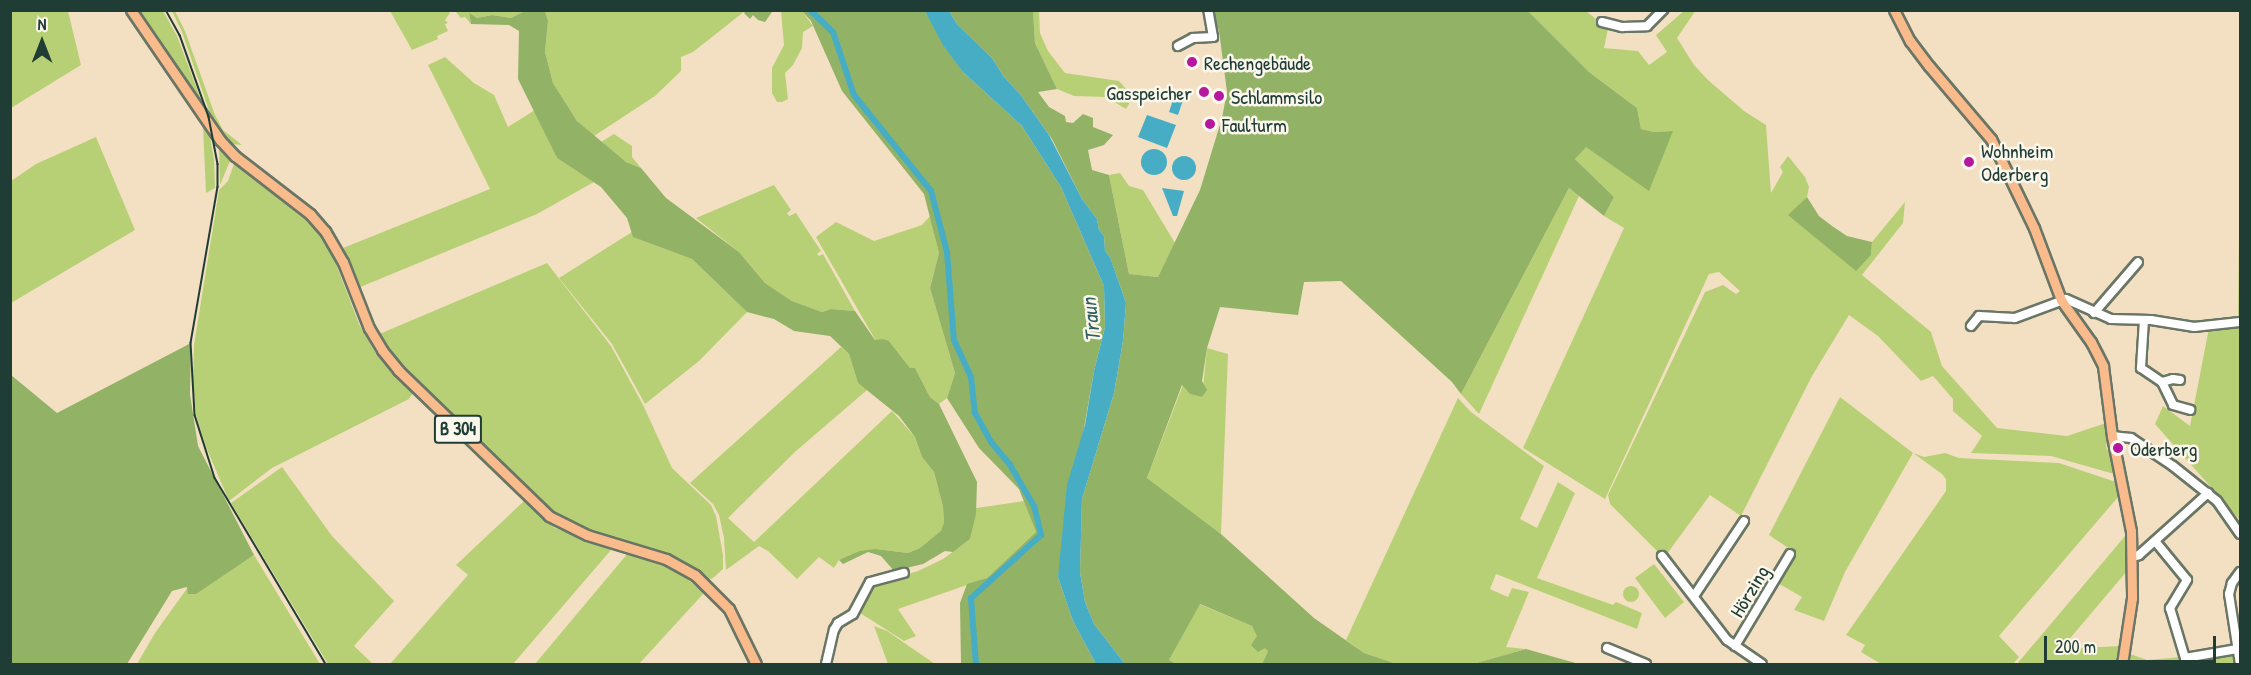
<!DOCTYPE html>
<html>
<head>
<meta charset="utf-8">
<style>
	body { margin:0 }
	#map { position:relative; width:2251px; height:675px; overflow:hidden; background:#f3e0c2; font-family:"Patrick Hand",sans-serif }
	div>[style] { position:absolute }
	.green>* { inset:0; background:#b8d075 }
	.round { border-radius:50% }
	.forest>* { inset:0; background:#92b266 }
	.water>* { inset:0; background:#46adc5 }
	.canal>* { height:6px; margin:-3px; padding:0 3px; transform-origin:3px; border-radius:3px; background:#46adc5 }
	.roads { filter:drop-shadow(2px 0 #697666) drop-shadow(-2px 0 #697666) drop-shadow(0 2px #697666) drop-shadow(0 -2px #697666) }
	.minor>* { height:8px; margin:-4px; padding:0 4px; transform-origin:4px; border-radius:4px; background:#fff }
	.major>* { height:9px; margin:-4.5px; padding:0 4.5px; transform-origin:4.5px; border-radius:4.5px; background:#fabb8c }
	.rail>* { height:1.5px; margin:-0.75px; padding:0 0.75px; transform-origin:0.75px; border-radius:0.75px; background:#1f3d34 }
	.dots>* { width:16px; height:16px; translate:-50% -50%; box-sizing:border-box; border:3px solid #fbf7ec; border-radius:50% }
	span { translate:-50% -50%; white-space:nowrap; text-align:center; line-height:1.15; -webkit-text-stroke:5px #fbf7ec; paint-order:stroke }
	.shield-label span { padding:2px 4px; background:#fbf7ec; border:2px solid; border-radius:4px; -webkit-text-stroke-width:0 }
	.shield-label { font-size:18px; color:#1f3d34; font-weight:700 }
	.poi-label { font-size:20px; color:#1f3d34 }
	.left { translate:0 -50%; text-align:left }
	.right { translate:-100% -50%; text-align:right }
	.street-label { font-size:20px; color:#1f3d34 }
	.water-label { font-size:21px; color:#2b5f60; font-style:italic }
	.frame { position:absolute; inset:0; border:12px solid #1f3d34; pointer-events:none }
	.north { position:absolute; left:12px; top:12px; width:60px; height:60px; -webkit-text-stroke:4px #fbf7ec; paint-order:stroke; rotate:0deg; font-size:16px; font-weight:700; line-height:24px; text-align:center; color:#1f3d34 }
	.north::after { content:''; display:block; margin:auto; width:21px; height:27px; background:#1f3d34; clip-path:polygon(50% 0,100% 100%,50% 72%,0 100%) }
	.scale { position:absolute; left:2044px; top:636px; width:172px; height:27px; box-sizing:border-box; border:3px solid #1f3d34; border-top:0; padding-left:8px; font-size:18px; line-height:21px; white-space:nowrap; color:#1f3d34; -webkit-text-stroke:4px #fbf7ec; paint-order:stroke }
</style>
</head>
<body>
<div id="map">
	<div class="green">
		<i style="clip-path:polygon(11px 10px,68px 11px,81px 65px,11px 108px)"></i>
		<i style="clip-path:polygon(1696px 10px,1677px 38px,1694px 65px,1708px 80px,1744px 111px,1766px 125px,1771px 193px,1783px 172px,1780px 167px,1788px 156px,1805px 177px,1809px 187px,1807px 197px,1789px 215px,1871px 255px,1872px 242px,1905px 202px,1903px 223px,1862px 275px,1931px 332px,1942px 366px,1997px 428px,2067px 436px,2106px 423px,2109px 443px,2106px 444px,2107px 450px,2111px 450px,2114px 474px,2051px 456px,1971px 453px,1982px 436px,1953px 411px,1953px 399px,1933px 376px,1921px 381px,1878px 336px,1849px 315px,1812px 376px,1741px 516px,1710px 495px,1664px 558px,1610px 504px,1608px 495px,1705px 292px,1723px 285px,1736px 294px,1740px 291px,1719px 272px,1709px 274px,1605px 499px,1523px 448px,1624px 228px,1604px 216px,1614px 197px,1575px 159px,1585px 147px,1673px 131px,1654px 132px,1641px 129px,1637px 108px,1589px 72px,1528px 11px,1586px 11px,1608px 29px,1604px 48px,1638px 51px,1649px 65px,1667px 52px,1656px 35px,1684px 11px)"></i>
		<i style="clip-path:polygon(138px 11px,163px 11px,177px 36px,205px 110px)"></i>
		<i style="clip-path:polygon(172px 11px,175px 11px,185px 31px,215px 115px,223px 130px,242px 145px,231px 144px,212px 119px,182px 32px)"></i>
		<i style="clip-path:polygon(390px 11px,448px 11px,450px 13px,445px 20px,448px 23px,445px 24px,448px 31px,437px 36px,438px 39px,412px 50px)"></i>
		<i style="clip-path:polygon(455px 11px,526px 11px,511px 18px,492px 15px,477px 18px,469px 14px,471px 24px,465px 17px,461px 18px)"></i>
		<i style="clip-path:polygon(545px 11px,745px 11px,693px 52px,681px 57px,681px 71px,655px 96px,594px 136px,577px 121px,553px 83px,545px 52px,548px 21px)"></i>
		<i style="clip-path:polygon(781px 11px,802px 11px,813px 26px,803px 32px,802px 48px,793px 65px,785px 73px,788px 99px,782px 102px,777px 102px,772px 93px,772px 68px,784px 45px)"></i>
		<i style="clip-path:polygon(1033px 11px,1039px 11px,1040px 33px,1048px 51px,1065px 73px,1119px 81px,1133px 97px,1126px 109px,1106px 97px,1074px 96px,1057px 89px,1035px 43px)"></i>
		<i style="clip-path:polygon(445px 57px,474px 83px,494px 95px,508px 127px,535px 110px,557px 158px,594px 182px,537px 214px,358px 288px,343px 248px,490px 189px,428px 65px)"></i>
		<i style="clip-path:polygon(203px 127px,210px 137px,214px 159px,215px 188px,206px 193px)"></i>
		<i style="clip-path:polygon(614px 134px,632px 146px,632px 157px,641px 168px,626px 162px,601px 142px)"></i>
		<i style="clip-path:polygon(96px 137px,135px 230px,11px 303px,11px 181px,36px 164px)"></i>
		<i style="clip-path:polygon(2240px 139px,2240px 322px,2238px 322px)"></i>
		<i style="clip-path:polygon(219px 149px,230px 161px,220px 185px)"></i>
		<i style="clip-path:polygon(234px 164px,307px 221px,321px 237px,333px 256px,359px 324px,376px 354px,413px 393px,409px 399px,272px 468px,229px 501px,206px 447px,196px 415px,193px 380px,194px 345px,219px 190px,228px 181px)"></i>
		<i style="clip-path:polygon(1120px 173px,1129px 186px,1143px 190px,1175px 243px,1158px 277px,1129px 274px,1109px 175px)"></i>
		<i style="clip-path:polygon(774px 185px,791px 210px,787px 213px,789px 216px,796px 213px,821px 251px,817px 254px,819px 256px,823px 254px,855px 311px,831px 309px,822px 312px,792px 301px,765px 283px,739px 252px,696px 218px)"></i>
		<i style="clip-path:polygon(1569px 188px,1579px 196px,1479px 414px,1461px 394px)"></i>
		<i style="clip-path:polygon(930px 216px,939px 253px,930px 288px,955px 373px,947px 398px,939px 404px,930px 397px,915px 368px,910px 368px,889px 341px,876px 341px,816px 237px,836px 222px,874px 241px,922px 225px)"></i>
		<i style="clip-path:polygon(632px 232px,634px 237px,692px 259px,747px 312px,699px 361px,645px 404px,612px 344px,559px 278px)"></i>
		<i style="clip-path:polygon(547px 263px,611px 346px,643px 405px,672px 468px,711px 505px,716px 516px,723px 555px,723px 569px,713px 578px,708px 580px,685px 562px,666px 553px,588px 531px,549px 511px,421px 388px,377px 335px)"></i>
		<i style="clip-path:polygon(2240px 323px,2240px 520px,2155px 424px,2163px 406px,2190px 426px,2209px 328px)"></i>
		<i style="clip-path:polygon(841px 347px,849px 354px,858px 383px,867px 390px,796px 451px,728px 518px,754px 542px,892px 411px,915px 437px,922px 457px,934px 472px,943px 507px,944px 522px,941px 532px,920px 548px,908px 553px,876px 549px,839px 560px,834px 568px,819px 557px,797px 579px,768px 551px,759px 546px,726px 570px,724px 538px,719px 515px,713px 504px,690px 483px)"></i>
		<i style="clip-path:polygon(1207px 348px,1228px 354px,1221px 534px,1147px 478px,1183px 385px,1190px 394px,1202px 397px)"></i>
		<i style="clip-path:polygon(1840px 397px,1913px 453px,1924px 457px,1945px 453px,1959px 458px,2059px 463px,2116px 482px,2118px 497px,1999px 636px,2019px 657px,2013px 664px,1881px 664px,1861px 652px,1865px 645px,1846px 635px,1946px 491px,1946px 479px,1942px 474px,1913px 453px,1845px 572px,1824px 621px,1794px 610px,1802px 597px,1776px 582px,1794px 552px,1769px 535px)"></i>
		<i style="clip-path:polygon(1458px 398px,1471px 412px,1544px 466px,1520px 519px,1537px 528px,1558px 482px,1575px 493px,1537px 578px,1613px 605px,1616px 602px,1642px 613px,1637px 629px,1496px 574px,1490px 589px,1508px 597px,1512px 588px,1529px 592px,1506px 647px,1526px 649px,1473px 664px,1397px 664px,1364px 653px,1346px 640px)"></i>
		<i style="clip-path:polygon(282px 467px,332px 536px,394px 601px,354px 646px,373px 664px,328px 664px,231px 503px)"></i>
		<i style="clip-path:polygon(524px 501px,555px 528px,611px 550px,513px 664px,390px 664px,468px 575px,456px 565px)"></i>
		<i style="clip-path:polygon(1024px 501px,1036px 532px,987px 578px,898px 609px,916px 636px,904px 641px,857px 611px,870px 585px,918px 571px,943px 559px,970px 539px,976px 508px)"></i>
		<i style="clip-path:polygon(2125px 536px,2127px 571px,2061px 649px,2120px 646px,2118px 664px,2017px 664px)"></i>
		<i style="clip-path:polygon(628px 553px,678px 571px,704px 593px,639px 664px,535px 664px)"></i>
		<i style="clip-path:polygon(254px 555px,320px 664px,137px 664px,155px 633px,188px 587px,196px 593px)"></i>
		<i style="clip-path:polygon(1654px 564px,1684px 602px,1665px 618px,1635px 578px)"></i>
		<i class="round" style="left:1623px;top:586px;width:16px;height:16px"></i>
		<i style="clip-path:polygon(1199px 604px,1252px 626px,1268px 651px,1262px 664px,1177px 664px,1169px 660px)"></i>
		<i style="clip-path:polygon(874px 626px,887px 631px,935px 664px,888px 664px)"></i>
		<i style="clip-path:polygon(2232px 653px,2237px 664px,2129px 664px,2130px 654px,2147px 660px,2182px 657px,2183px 662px)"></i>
	</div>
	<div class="forest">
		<i style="clip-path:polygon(525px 11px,545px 11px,548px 21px,545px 52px,553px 83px,577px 121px,626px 162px,641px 168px,666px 198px,739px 252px,765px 283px,792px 301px,822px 312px,831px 309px,855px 311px,875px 340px,883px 339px,889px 341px,910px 368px,915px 368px,930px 397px,939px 404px,977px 482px,976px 514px,970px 539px,953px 552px,945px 551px,923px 564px,894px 571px,881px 556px,868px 552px,843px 564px,839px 560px,860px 551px,876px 549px,908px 553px,920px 548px,941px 531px,944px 522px,943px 507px,934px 472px,922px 457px,915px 437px,899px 416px,858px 383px,849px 354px,830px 336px,794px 331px,774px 319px,747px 312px,692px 259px,633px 237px,627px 218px,601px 187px,557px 158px,518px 79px,519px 31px,509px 25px,471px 24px,469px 13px,477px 18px,492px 15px,511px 18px)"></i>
		<i style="clip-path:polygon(745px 11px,745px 10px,777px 11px,772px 12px,765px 22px,758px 20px,753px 15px,750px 19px,744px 13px)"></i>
		<i style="clip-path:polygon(802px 11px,925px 11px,963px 72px,1022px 126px,1061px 187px,1104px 286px,1105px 327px,1094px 371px,1058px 577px,1073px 621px,1096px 664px,961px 664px,960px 603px,967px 584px,987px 578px,1036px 532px,1019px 489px,979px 448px,947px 398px,955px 373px,930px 288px,939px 253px,924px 194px,842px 91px,811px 21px)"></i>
		<i style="clip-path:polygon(949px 11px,1033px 11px,1035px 43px,1057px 89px,1038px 92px,1049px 107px,1065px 116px,1066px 122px,1073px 123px,1083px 114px,1093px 118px,1093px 127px,1113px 135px,1104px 145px,1088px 150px,1092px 170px,1109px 175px,1129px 274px,1158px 277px,1200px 190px,1222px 118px,1227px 92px,1219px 31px,1211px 11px,1528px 11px,1589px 72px,1637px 108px,1641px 129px,1654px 132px,1673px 131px,1649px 191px,1586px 147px,1575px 159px,1614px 197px,1604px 216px,1569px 188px,1461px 394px,1452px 382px,1341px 281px,1304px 282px,1298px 315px,1220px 307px,1207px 348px,1202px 381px,1207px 390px,1202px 397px,1190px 394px,1182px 385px,1147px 478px,1221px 534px,1314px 618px,1364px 653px,1397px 664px,1262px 664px,1268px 651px,1265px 648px,1258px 652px,1251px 645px,1257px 636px,1252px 626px,1200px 604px,1169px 660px,1177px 664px,1125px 664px,1094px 624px,1085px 602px,1080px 572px,1082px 499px,1114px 393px,1123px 341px,1126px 303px,1110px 257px,1105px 251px,1104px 236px,1099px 230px,1097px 219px,1082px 199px,1052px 139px,1020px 94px,1004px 77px,992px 58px,957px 24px)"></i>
		<i style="clip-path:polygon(1807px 197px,1819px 216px,1832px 226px,1847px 236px,1872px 242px,1871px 255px,1856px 271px,1788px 215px)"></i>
		<i style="clip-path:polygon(191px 343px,190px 394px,198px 446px,254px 555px,196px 594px,188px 594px,187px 587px,172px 591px,127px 664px,11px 664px,11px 375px,57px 413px)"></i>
		<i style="clip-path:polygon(1526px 649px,1579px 664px,1473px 664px)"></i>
	</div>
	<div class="water">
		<i style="clip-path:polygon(925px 11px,949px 11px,957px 24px,992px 58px,1004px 77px,1020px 94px,1049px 135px,1082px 199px,1097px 219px,1099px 230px,1104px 236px,1105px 251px,1110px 257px,1126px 303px,1123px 341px,1114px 393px,1082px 499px,1080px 572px,1085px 602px,1094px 624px,1125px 664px,1096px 664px,1073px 621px,1058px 577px,1067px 485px,1085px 425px,1094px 371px,1105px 327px,1104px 286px,1061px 187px,1022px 126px,963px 72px,943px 45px)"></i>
		<i style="clip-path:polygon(1175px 94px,1184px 97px,1178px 115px,1169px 112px)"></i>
		<i style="clip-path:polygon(1147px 115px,1176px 125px,1167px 148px,1138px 137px)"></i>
		<i class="round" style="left:1141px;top:149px;width:26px;height:26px"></i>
		<i class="round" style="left:1172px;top:156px;width:24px;height:24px"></i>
		<i style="clip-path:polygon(1162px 188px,1184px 191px,1177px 216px,1173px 216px)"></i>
	</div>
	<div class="canal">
		<i style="left:810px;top:10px;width:32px;rotate:44deg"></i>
		<i style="left:833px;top:32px;width:66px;rotate:71.6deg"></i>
		<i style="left:854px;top:95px;width:123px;rotate:51.3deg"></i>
		<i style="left:931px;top:191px;width:63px;rotate:75.3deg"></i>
		<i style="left:947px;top:252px;width:88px;rotate:85.5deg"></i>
		<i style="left:954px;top:340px;width:41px;rotate:65.3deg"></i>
		<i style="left:971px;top:377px;width:36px;rotate:84deg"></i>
		<i style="left:975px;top:413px;width:33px;rotate:61deg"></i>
		<i style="left:991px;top:442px;width:30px;rotate:50deg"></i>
		<i style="left:1010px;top:465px;width:48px;rotate:59.7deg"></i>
		<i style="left:1034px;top:506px;width:30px;rotate:76deg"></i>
		<i style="left:1041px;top:535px;width:94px;rotate:138deg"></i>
		<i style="left:971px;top:598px;width:66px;rotate:85.7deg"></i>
	</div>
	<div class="roads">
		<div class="minor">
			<i style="left:1602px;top:22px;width:21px;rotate:14deg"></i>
			<i style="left:1622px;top:27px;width:25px;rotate:-2deg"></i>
			<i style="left:1647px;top:26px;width:23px;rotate:-45deg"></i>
			<i style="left:1178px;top:46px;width:17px;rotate:-28deg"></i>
			<i style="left:1193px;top:38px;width:20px;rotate:-3deg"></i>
			<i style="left:1213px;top:37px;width:27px;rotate:-100deg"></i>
			<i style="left:2094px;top:313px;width:67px;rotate:-49.2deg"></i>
			<i style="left:2144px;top:320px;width:48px;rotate:93.6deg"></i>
			<i style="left:2141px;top:368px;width:25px;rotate:34deg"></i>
			<i style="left:2162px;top:382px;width:25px;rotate:64deg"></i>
			<i style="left:2173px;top:405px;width:18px;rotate:16deg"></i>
			<i style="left:1971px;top:326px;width:13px;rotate:-51deg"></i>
			<i style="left:1979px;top:316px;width:36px;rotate:3deg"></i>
			<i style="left:2015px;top:318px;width:54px;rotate:-20.4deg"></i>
			<i style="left:2066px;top:299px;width:49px;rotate:24deg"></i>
			<i style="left:2111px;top:319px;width:40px;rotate:1.4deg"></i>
			<i style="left:2151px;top:320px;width:44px;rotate:9.2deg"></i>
			<i style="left:2194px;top:327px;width:46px;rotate:-6.2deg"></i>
			<i style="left:2162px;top:382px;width:11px;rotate:-15deg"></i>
			<i style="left:2173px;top:379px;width:7px;rotate:8deg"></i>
			<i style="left:2112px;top:436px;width:19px;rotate:6deg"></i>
			<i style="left:2131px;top:438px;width:50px;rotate:33.7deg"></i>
			<i style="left:2173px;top:466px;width:56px;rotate:38.5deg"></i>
			<i style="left:2217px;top:501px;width:40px;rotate:55.1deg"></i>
			<i style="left:2155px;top:541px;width:50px;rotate:50.6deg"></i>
			<i style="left:2187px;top:580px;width:33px;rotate:121deg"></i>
			<i style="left:2170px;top:608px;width:52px;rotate:73.3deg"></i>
			<i style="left:2185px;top:658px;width:53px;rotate:-9.8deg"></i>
			<i style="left:1662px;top:556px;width:106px;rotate:52.3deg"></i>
			<i style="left:1727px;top:640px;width:42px;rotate:34.4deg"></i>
			<i style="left:2133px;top:557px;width:6px;rotate:-18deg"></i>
			<i style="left:2139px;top:555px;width:93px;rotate:-41.9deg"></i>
			<i style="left:2240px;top:572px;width:14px;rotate:126deg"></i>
			<i style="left:2232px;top:583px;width:11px;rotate:105deg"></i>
			<i style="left:2229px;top:594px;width:71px;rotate:81.1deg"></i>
			<i style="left:1694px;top:596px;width:90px;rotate:-56.3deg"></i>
			<i style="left:1735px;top:646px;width:107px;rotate:-59.1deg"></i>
			<i style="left:1607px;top:648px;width:42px;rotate:22.3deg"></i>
			<i style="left:826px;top:664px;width:35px;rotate:-77deg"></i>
			<i style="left:834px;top:630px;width:8px;rotate:-60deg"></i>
			<i style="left:838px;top:623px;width:17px;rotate:-31deg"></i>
			<i style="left:853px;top:614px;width:36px;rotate:-62deg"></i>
			<i style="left:870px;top:582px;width:35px;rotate:-15deg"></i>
		</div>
		<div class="major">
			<i style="left:131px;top:10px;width:158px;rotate:55.6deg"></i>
			<i style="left:220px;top:140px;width:22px;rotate:47deg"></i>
			<i style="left:235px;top:156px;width:95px;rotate:37.7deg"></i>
			<i style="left:310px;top:214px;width:23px;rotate:49deg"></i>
			<i style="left:325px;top:231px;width:36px;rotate:60deg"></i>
			<i style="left:343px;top:262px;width:71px;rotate:68.5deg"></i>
			<i style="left:369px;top:328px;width:26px;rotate:59deg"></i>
			<i style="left:382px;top:350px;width:26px;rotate:51deg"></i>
			<i style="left:398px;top:370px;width:210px;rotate:44deg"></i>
			<i style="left:549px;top:516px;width:42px;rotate:26.6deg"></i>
			<i style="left:587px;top:535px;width:83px;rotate:16.9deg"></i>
			<i style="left:666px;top:559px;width:33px;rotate:29deg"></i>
			<i style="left:695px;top:575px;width:48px;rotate:45deg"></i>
			<i style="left:729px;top:609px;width:61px;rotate:63.9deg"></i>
			<i style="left:1894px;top:10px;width:35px;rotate:63deg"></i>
			<i style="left:1910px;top:41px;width:31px;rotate:53deg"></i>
			<i style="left:1929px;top:66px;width:96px;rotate:49.7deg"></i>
			<i style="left:1991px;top:139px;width:99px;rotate:64.2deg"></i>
			<i style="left:2034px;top:228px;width:77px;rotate:69.4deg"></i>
			<i style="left:2061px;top:300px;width:52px;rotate:54.5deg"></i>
			<i style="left:2091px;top:342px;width:27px;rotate:63deg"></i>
			<i style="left:2103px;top:366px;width:71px;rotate:82.7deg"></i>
			<i style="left:2112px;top:436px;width:97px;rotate:78.7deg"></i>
			<i style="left:2131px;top:531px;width:67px;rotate:89.1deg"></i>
			<i style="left:2132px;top:598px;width:67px;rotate:98.6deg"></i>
		</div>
	</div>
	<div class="rail">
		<i style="left:166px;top:10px;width:29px;rotate:61deg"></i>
		<i style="left:180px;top:35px;width:87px;rotate:70.5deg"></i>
		<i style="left:209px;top:117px;width:48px;rotate:79.2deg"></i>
		<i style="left:218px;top:164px;width:23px;rotate:90deg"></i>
		<i style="left:218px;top:187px;width:158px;rotate:99.8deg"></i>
		<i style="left:191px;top:343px;width:72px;rotate:86.8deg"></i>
		<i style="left:195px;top:415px;width:66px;rotate:72.4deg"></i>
		<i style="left:215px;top:478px;width:217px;rotate:59.2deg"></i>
	</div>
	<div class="dots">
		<i style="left:1192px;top:62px;background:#b5179e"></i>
		<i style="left:1204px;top:92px;background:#b5179e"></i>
		<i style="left:1219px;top:96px;background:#b5179e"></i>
		<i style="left:1210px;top:124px;background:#b5179e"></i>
		<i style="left:1969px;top:162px;background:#b5179e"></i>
		<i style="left:2118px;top:448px;background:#b5179e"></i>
	</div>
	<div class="shield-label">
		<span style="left:458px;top:429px">B 304</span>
	</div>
	<div class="poi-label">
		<span class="left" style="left:1204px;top:62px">Rechengebäude</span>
		<span class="right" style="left:1192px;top:92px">Gasspeicher</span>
		<span class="left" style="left:1231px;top:96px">Schlammsilo</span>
		<span class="left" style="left:1222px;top:124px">Faulturm</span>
		<span class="left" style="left:1981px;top:162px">Wohnheim<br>Oderberg</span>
		<span class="left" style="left:2130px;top:448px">Oderberg</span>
	</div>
	<div class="street-label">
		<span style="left:1749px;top:591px;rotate:-59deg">Hörzing</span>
	</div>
	<div class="water-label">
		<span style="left:1091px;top:320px;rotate:-96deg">Traun</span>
	</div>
	<div class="frame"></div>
	<div class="north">N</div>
	<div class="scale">200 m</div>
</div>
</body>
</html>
